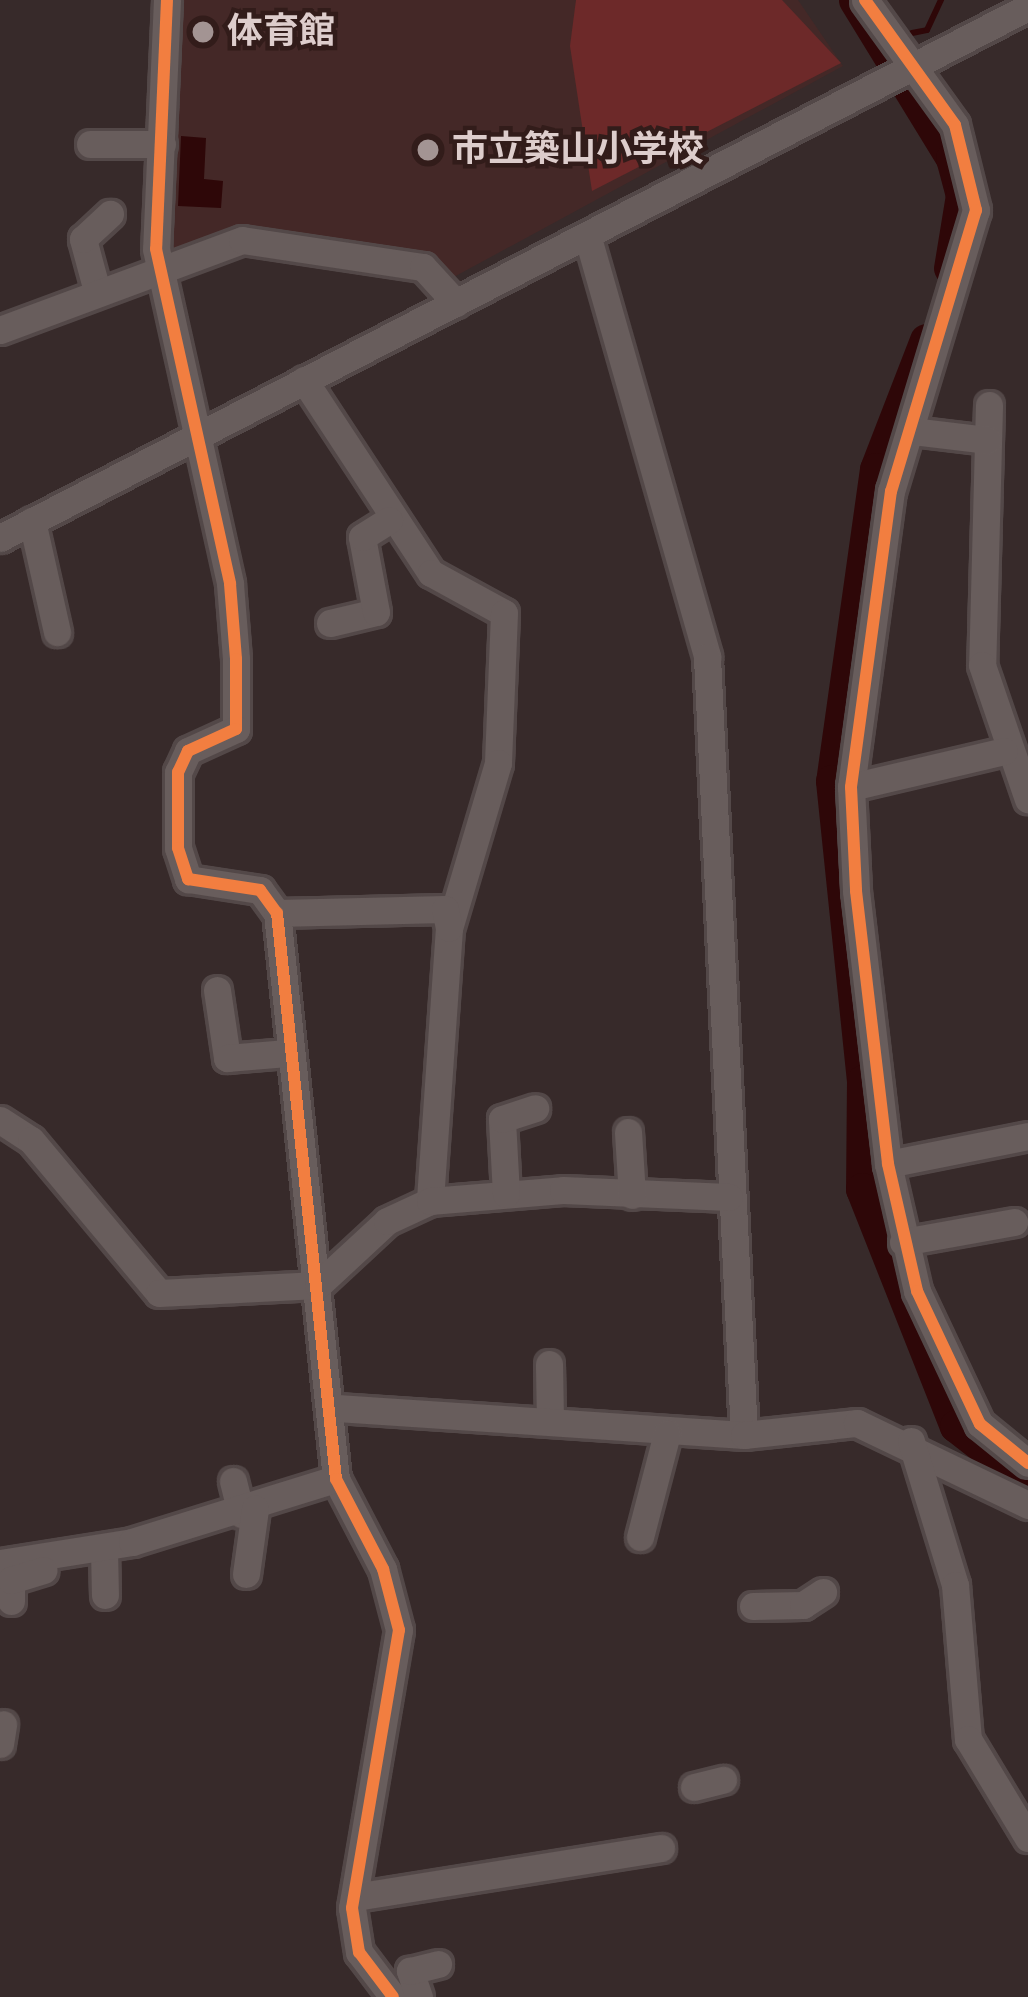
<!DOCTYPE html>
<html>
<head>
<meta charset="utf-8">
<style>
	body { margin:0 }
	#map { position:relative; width:1028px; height:1997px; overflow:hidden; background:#372a2a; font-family:Bitter,"Noto Sans JP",serif }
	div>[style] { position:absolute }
	.built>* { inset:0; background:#442827 }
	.green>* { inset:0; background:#6d2929 }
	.water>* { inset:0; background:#2e0708 }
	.stream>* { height:6px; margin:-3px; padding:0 3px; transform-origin:3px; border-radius:3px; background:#2e0708 }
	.river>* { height:33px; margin:-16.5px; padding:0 16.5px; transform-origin:16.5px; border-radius:16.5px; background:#2e0708 }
	.roads { filter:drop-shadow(3px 0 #534848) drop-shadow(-3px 0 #534848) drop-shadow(0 3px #534848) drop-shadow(0 -3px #534848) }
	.minor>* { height:27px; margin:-13.5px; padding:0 13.5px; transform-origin:13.5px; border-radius:13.5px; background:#685d5c }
	.cycleway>* { height:12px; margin:-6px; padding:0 6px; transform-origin:6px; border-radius:6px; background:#f27e40 }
	.dots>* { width:33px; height:33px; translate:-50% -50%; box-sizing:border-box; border:6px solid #321c1a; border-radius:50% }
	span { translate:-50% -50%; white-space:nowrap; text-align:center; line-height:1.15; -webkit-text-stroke:9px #321c1a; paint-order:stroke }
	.poi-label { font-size:36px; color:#ddcdcc; font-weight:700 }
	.left { translate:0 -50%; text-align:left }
</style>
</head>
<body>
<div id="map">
	<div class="built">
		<i style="clip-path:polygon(170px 0,798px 0,843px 66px,452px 278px,418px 252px,255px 234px,163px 250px)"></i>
	</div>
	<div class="green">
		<i style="clip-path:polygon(576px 0,782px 0,841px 63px,592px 191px,570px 46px)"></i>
	</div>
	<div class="water">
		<i style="clip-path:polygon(181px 136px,206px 138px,204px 179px,223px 181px,221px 208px,178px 206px)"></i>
	</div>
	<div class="stream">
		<i style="left:912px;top:33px;width:15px;rotate:-11deg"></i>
		<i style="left:927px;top:30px;width:33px;rotate:-65deg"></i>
	</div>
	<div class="river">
		<i style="left:855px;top:0;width:185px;rotate:58.5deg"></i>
		<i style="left:952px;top:158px;width:38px;rotate:75deg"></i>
		<i style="left:962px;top:195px;width:74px;rotate:99.3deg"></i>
		<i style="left:926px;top:340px;width:138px;rotate:111.2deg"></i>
		<i style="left:876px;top:469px;width:315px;rotate:98deg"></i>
		<i style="left:832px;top:781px;width:302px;rotate:84.1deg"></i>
		<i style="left:863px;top:1081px;width:108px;rotate:90.5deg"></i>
		<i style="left:862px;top:1189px;width:255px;rotate:68.4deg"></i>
		<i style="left:956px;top:1426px;width:91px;rotate:37.9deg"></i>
	</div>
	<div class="roads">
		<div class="minor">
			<i style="left:167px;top:0;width:249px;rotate:92.5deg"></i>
			<i style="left:156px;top:249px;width:343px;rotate:77.5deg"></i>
			<i style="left:230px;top:584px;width:75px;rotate:85.4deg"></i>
			<i style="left:236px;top:659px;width:70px;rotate:90deg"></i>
			<i style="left:236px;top:729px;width:53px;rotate:155.4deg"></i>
			<i style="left:188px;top:751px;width:23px;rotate:115deg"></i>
			<i style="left:178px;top:772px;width:76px;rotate:90deg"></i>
			<i style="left:178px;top:848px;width:33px;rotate:72deg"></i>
			<i style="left:188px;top:879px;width:73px;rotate:8.7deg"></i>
			<i style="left:260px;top:890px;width:29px;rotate:54deg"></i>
			<i style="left:277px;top:913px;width:569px;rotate:84.05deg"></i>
			<i style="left:336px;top:1479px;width:102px;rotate:62.4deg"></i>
			<i style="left:383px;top:1569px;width:63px;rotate:75.3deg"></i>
			<i style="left:399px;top:1630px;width:282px;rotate:99.6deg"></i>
			<i style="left:352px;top:1908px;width:45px;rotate:81deg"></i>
			<i style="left:359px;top:1952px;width:56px;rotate:52.9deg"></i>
			<i style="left:865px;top:0;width:154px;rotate:54.2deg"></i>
			<i style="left:955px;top:125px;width:88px;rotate:76.1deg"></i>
			<i style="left:976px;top:210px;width:294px;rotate:106.8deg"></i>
			<i style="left:891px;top:491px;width:299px;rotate:97.7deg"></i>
			<i style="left:851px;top:787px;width:104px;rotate:87.2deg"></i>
			<i style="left:856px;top:891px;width:275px;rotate:83.3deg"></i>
			<i style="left:888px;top:1164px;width:130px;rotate:77.1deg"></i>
			<i style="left:917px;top:1291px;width:147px;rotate:64.7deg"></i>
			<i style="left:980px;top:1424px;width:62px;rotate:39.1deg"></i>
			<i style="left:90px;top:144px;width:72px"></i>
			<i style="left:588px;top:238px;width:436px;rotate:74.1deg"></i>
			<i style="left:707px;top:657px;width:779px;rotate:87.28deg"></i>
			<i style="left:97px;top:291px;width:54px;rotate:-105.1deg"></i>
			<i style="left:83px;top:239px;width:37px;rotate:-43deg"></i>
			<i style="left:0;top:330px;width:258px;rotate:-20.4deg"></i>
			<i style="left:242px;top:240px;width:183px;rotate:8.5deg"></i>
			<i style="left:423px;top:267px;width:49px;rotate:47.5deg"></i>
			<i style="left:304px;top:380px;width:231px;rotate:56.7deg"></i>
			<i style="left:431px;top:573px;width:83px;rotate:28.7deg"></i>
			<i style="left:504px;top:613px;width:150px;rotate:92.3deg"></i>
			<i style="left:498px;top:763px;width:172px;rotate:106.5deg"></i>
			<i style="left:449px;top:928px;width:274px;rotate:94deg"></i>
			<i style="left:989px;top:405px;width:260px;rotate:91.5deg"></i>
			<i style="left:982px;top:665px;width:142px;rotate:71.1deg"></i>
			<i style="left:912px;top:431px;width:76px;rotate:6.8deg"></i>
			<i style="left:32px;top:521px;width:114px;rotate:77.3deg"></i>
			<i style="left:0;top:538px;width:1157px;rotate:-27.32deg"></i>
			<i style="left:330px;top:623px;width:47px;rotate:-13.4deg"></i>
			<i style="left:376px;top:612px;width:76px;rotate:-100.6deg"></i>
			<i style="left:362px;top:537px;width:32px;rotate:-32deg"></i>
			<i style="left:851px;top:787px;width:157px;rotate:-13.2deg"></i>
			<i style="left:277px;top:913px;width:168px;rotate:-1.4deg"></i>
			<i style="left:445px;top:909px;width:19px;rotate:78deg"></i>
			<i style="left:217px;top:990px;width:69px;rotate:81.6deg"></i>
			<i style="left:227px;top:1058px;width:60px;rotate:-4.8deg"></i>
			<i style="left:0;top:1120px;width:37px;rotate:33deg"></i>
			<i style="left:31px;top:1140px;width:199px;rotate:50.1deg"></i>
			<i style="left:159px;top:1293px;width:159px;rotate:-2.9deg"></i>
			<i style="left:318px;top:1285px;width:94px;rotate:-42.8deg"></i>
			<i style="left:387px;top:1221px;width:47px;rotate:-24.9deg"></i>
			<i style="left:430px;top:1201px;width:133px;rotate:-4.7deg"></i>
			<i style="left:563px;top:1190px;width:166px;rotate:2.4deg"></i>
			<i style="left:628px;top:1132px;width:63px;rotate:86.4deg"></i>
			<i style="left:888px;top:1164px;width:143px;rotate:-11.3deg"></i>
			<i style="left:506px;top:1194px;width:75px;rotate:-93.1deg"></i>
			<i style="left:502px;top:1119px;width:35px;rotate:-18deg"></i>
			<i style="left:903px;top:1242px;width:113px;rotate:-10.2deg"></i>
			<i style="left:549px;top:1364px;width:57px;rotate:89deg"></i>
			<i style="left:337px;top:1408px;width:408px;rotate:3.8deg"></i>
			<i style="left:744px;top:1435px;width:114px;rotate:-6.1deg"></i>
			<i style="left:857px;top:1423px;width:190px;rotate:25.6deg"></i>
			<i style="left:911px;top:1441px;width:151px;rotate:73deg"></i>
			<i style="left:955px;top:1585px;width:155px;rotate:85.2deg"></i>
			<i style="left:968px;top:1739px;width:116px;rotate:58.8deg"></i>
			<i style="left:233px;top:1481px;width:34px;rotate:76deg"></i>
			<i style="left:640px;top:1537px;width:107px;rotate:-75.4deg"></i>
			<i style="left:104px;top:1549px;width:46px;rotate:88.8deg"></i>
			<i style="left:0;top:1563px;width:134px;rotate:-9deg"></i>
			<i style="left:132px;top:1542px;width:214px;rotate:-17.2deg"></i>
			<i style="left:246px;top:1574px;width:66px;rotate:-82.1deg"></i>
			<i style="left:11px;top:1601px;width:21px;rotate:-90deg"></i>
			<i style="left:11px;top:1580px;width:34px;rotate:-17deg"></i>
			<i style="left:753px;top:1606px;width:50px;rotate:-1.1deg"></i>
			<i style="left:803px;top:1605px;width:24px;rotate:-33deg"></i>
			<i style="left:0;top:1744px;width:20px;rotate:-81deg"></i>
			<i style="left:694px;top:1787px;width:30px;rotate:-14deg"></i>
			<i style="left:355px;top:1897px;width:310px;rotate:-9.1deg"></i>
			<i style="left:419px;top:1997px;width:28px;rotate:-109deg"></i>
			<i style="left:410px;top:1971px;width:29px;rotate:-14deg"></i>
		</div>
	</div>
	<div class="cycleway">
		<i style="left:167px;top:0;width:249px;rotate:92.5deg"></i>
		<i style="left:156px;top:249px;width:343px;rotate:77.5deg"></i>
		<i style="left:230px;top:584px;width:75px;rotate:85.4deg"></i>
		<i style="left:236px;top:659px;width:70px;rotate:90deg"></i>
		<i style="left:236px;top:729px;width:53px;rotate:155.4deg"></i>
		<i style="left:188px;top:751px;width:23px;rotate:115deg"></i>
		<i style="left:178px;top:772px;width:76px;rotate:90deg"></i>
		<i style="left:178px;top:848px;width:33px;rotate:72deg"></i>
		<i style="left:188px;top:879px;width:73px;rotate:8.7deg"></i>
		<i style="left:260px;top:890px;width:29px;rotate:54deg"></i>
		<i style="left:277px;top:913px;width:569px;rotate:84.05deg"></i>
		<i style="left:336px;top:1479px;width:102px;rotate:62.4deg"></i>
		<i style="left:383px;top:1569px;width:63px;rotate:75.3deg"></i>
		<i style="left:399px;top:1630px;width:282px;rotate:99.6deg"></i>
		<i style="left:352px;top:1908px;width:45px;rotate:81deg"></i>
		<i style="left:359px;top:1952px;width:56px;rotate:52.9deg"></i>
		<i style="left:865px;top:0;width:154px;rotate:54.2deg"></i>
		<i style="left:955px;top:125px;width:88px;rotate:76.1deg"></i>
		<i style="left:976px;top:210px;width:294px;rotate:106.8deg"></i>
		<i style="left:891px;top:491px;width:299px;rotate:97.7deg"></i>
		<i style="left:851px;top:787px;width:104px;rotate:87.2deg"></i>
		<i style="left:856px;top:891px;width:275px;rotate:83.3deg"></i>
		<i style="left:888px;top:1164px;width:130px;rotate:77.1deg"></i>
		<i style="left:917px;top:1291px;width:147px;rotate:64.7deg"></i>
		<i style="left:980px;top:1424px;width:62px;rotate:39.1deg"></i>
	</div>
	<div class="dots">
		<i style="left:203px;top:32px;background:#a39493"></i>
		<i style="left:428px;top:150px;background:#a39493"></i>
	</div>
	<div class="poi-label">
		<span class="left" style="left:227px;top:32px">体育館</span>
		<span class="left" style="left:452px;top:150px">市立築山小学校</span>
	</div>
</div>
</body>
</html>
